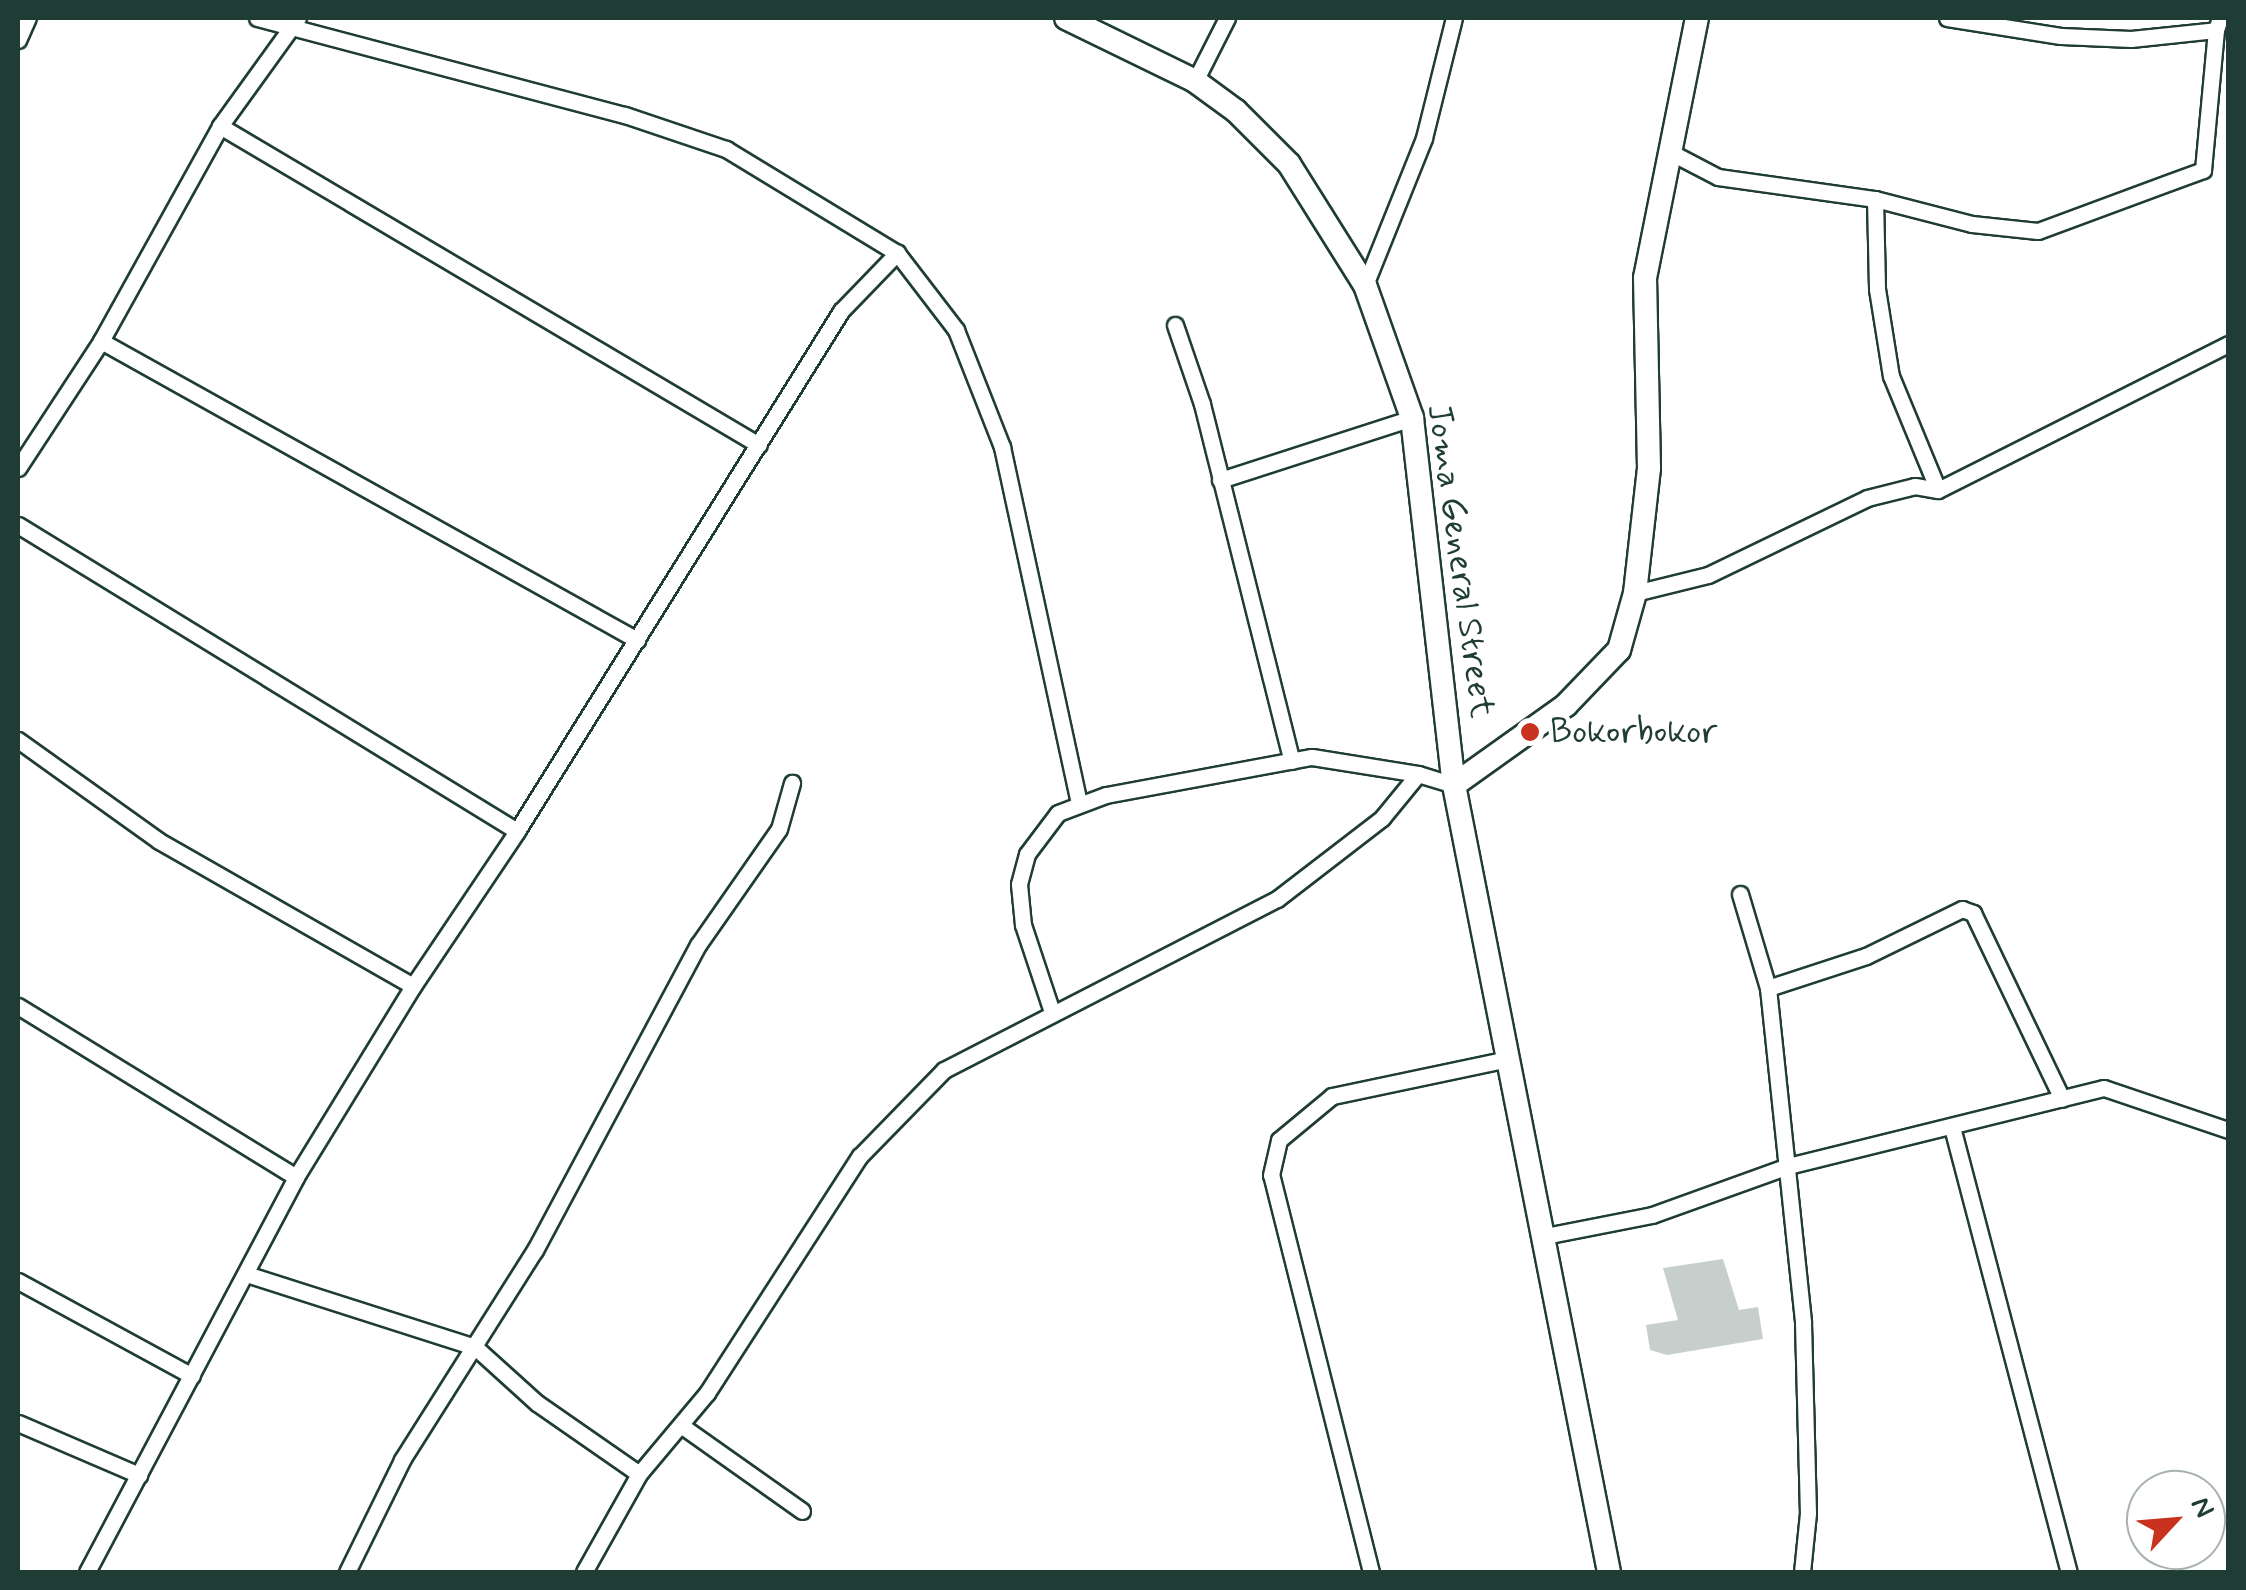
<!DOCTYPE html>
<html>
<head>
<meta charset="utf-8">
<style>
	body { margin:0 }
	#map { position:relative; width:2246px; height:1590px; overflow:hidden; background:#fff; font-family:Mynerve,sans-serif }
	div>[style] { position:absolute }
	.building>* { inset:0; background:#c7cfcc }
	.roads { filter:drop-shadow(2px 0 #1f3d34) drop-shadow(-2px 0 #1f3d34) drop-shadow(0 2px #1f3d34) drop-shadow(0 -2px #1f3d34) }
	.street>* { height:15px; margin:-7.5px; padding:0 7.5px; transform-origin:7.5px; border-radius:7.5px; background:#fff }
	.secondary>* { height:22px; margin:-11px; padding:0 11px; transform-origin:11px; border-radius:11px; background:#fff }
	.dots>* { width:28px; height:28px; translate:-50% -50%; box-sizing:border-box; border:5px solid #fff; border-radius:50% }
	span { translate:-50% -50%; white-space:nowrap; text-align:center; line-height:1.15; -webkit-text-stroke:9px #fff; paint-order:stroke }
	.street-label { font-size:35px; color:#1f3d34 }
	.poi-label { font-size:35px; color:#1f3d34 }
	.left { translate:0 -50%; text-align:left }
	.frame { position:absolute; inset:0; border:20px solid #1f3d34; pointer-events:none }
	.north { position:absolute; left:2126px; top:1470px; width:100px; height:100px; box-sizing:border-box; background:#fff; border:2px solid #a5b1ae; border-radius:50%; rotate:64deg; font-size:28px; font-weight:700; line-height:40px; text-align:center; color:#1f3d34 }
	.north::after { content:''; display:block; margin:auto; width:35px; height:45px; background:#c8321e; clip-path:polygon(50% 0,100% 100%,50% 72%,0 100%) }
</style>
</head>
<body>
<div id="map">
	<div class="building">
		<i style="clip-path:polygon(1723px 1259px,1739px 1310px,1758px 1307px,1763px 1339px,1667px 1355px,1650px 1350px,1646px 1325px,1678px 1320px,1663px 1268px)"></i>
	</div>
	<div class="roads">
		<div class="street">
			<i style="left:257px;top:18px;width:381px;rotate:14.8deg"></i>
			<i style="left:625px;top:115px;width:107px;rotate:18.6deg"></i>
			<i style="left:726px;top:149px;width:200px;rotate:31.3deg"></i>
			<i style="left:897px;top:253px;width:97px;rotate:52.5deg"></i>
			<i style="left:956px;top:330px;width:126px;rotate:68.5deg"></i>
			<i style="left:1002px;top:447px;width:363px;rotate:77.8deg"></i>
			<i style="left:1947px;top:18px;width:115px;rotate:9deg"></i>
			<i style="left:2061px;top:36px;width:70px;rotate:2.5deg"></i>
			<i style="left:2131px;top:39px;width:85px;rotate:-6deg"></i>
			<i style="left:2216px;top:30px;width:13px;rotate:-72deg"></i>
			<i style="left:18px;top:40px;width:24px;rotate:-66deg"></i>
			<i style="left:1195px;top:81px;width:71px;rotate:-63.1deg"></i>
			<i style="left:220px;top:126px;width:626px;rotate:30.62deg"></i>
			<i style="left:1668px;top:151px;width:56px;rotate:27.5deg"></i>
			<i style="left:1718px;top:177px;width:159px;rotate:8deg"></i>
			<i style="left:1875px;top:199px;width:100px;rotate:14.5deg"></i>
			<i style="left:1972px;top:224px;width:66px;rotate:6.1deg"></i>
			<i style="left:2038px;top:231px;width:176px;rotate:-20.3deg"></i>
			<i style="left:2203px;top:170px;width:141px;rotate:-84.7deg"></i>
			<i style="left:1875px;top:199px;width:90px;rotate:88.7deg"></i>
			<i style="left:1877px;top:289px;width:88px;rotate:80.9deg"></i>
			<i style="left:1891px;top:376px;width:123px;rotate:67.6deg"></i>
			<i style="left:1365px;top:285px;width:158px;rotate:-68.1deg"></i>
			<i style="left:1424px;top:138px;width:124px;rotate:-76deg"></i>
			<i style="left:1175px;top:325px;width:83px;rotate:71.1deg"></i>
			<i style="left:1202px;top:404px;width:368px;rotate:75.9deg"></i>
			<i style="left:101px;top:341px;width:614px;rotate:29.15deg"></i>
			<i style="left:18px;top:468px;width:152px;rotate:-56.8deg"></i>
			<i style="left:101px;top:341px;width:246px;rotate:-61deg"></i>
			<i style="left:220px;top:126px;width:133px;rotate:-54.2deg"></i>
			<i style="left:1220px;top:480px;width:202px;rotate:-17.9deg"></i>
			<i style="left:18px;top:525px;width:585px;rotate:31.52deg"></i>
			<i style="left:1635px;top:593px;width:75px;rotate:-13.9deg"></i>
			<i style="left:1708px;top:575px;width:177px;rotate:-25.8deg"></i>
			<i style="left:1867px;top:498px;width:49px;rotate:-14deg"></i>
			<i style="left:1915px;top:486px;width:23px;rotate:10deg"></i>
			<i style="left:1938px;top:490px;width:325px;rotate:-26.7deg"></i>
			<i style="left:18px;top:740px;width:173px;rotate:35.6deg"></i>
			<i style="left:159px;top:841px;width:292px;rotate:29.7deg"></i>
			<i style="left:1740px;top:894px;width:98px;rotate:73.4deg"></i>
			<i style="left:1768px;top:988px;width:337px;rotate:84deg"></i>
			<i style="left:1803px;top:1323px;width:190px;rotate:88.5deg"></i>
			<i style="left:1808px;top:1513px;width:59px;rotate:95.8deg"></i>
			<i style="left:1768px;top:988px;width:103px;rotate:-18.1deg"></i>
			<i style="left:1866px;top:956px;width:107px;rotate:-26.1deg"></i>
			<i style="left:1962px;top:909px;width:12px;rotate:20deg"></i>
			<i style="left:1973px;top:913px;width:206px;rotate:64.4deg"></i>
			<i style="left:18px;top:1006px;width:326px;rotate:31.6deg"></i>
			<i style="left:1052px;top:1012px;width:92px;rotate:-108.4deg"></i>
			<i style="left:1023px;top:925px;width:41px;rotate:-95.6deg"></i>
			<i style="left:1019px;top:884px;width:31px;rotate:-75deg"></i>
			<i style="left:1027px;top:854px;width:51px;rotate:-52.9deg"></i>
			<i style="left:1058px;top:813px;width:51px;rotate:-20.6deg"></i>
			<i style="left:1106px;top:795px;width:209px;rotate:-10.5deg"></i>
			<i style="left:1312px;top:757px;width:107px;rotate:9.1deg"></i>
			<i style="left:1952px;top:1127px;width:460px;rotate:75.3deg"></i>
			<i style="left:1545px;top:1236px;width:109px;rotate:-11.1deg"></i>
			<i style="left:1652px;top:1215px;width:145px;rotate:-19.8deg"></i>
			<i style="left:1788px;top:1166px;width:325px;rotate:-13.9deg"></i>
			<i style="left:2104px;top:1088px;width:131px;rotate:18.7deg"></i>
			<i style="left:246px;top:1274px;width:240px;rotate:17.7deg"></i>
			<i style="left:475px;top:1347px;width:84px;rotate:42.1deg"></i>
			<i style="left:537px;top:1403px;width:124px;rotate:34.8deg"></i>
			<i style="left:18px;top:1281px;width:198px;rotate:28.6deg"></i>
			<i style="left:18px;top:1423px;width:132px;rotate:23.3deg"></i>
			<i style="left:682px;top:1426px;width:147px;rotate:35.3deg"></i>
			<i style="left:87px;top:1572px;width:447px;rotate:-62.1deg"></i>
			<i style="left:296px;top:1177px;width:224px;rotate:-58.5deg"></i>
			<i style="left:413px;top:986px;width:187px;rotate:-56.1deg"></i>
			<i style="left:517px;top:831px;width:613px;rotate:-58.07deg"></i>
			<i style="left:841px;top:311px;width:81px;rotate:-46deg"></i>
			<i style="left:347px;top:1572px;width:125px;rotate:-63.8deg"></i>
			<i style="left:402px;top:1460px;width:249px;rotate:-57.7deg"></i>
			<i style="left:535px;top:1250px;width:346px;rotate:-61.9deg"></i>
			<i style="left:698px;top:945px;width:141px;rotate:-55.1deg"></i>
			<i style="left:779px;top:829px;width:48px;rotate:-74.2deg"></i>
			<i style="left:584px;top:1572px;width:112px;rotate:-60.7deg"></i>
			<i style="left:639px;top:1474px;width:106px;rotate:-50deg"></i>
			<i style="left:707px;top:1393px;width:282px;rotate:-57.2deg"></i>
			<i style="left:860px;top:1156px;width:120px;rotate:-45.7deg"></i>
			<i style="left:944px;top:1070px;width:374px;rotate:-27.2deg"></i>
			<i style="left:1277px;top:899px;width:133px;rotate:-37.6deg"></i>
			<i style="left:1382px;top:818px;width:57px;rotate:-50.7deg"></i>
			<i style="left:1418px;top:774px;width:38px;rotate:17deg"></i>
			<i style="left:1371px;top:1572px;width:409px;rotate:-104.1deg"></i>
			<i style="left:1271px;top:1175px;width:36px;rotate:-77deg"></i>
			<i style="left:1279px;top:1140px;width:69px;rotate:-39.7deg"></i>
			<i style="left:1332px;top:1096px;width:179px;rotate:-11.9deg"></i>
		</div>
		<div class="secondary">
			<i style="left:1066px;top:18px;width:144px;rotate:26deg"></i>
			<i style="left:1195px;top:81px;width:51px;rotate:36.2deg"></i>
			<i style="left:1236px;top:111px;width:75px;rotate:45deg"></i>
			<i style="left:1289px;top:164px;width:143px;rotate:57.9deg"></i>
			<i style="left:1365px;top:285px;width:141px;rotate:70.5deg"></i>
			<i style="left:1412px;top:418px;width:369px;rotate:83.5deg"></i>
			<i style="left:1454px;top:785px;width:802px;rotate:78.86deg"></i>
			<i style="left:1454px;top:785px;width:138px;rotate:-35.5deg"></i>
			<i style="left:1566px;top:705px;width:76px;rotate:-46.1deg"></i>
			<i style="left:1619px;top:650px;width:59px;rotate:-74.3deg"></i>
			<i style="left:1635px;top:593px;width:126px;rotate:-83.6deg"></i>
			<i style="left:1649px;top:468px;width:190px;rotate:-91.2deg"></i>
			<i style="left:1645px;top:278px;width:265px;rotate:-78.7deg"></i>
		</div>
	</div>
	<div class="dots">
		<i style="left:1530px;top:732px;background:#c8321e"></i>
	</div>
	<div class="street-label">
		<span style="left:1460px;top:561px;rotate:82deg">Joma General Street</span>
	</div>
	<div class="poi-label">
		<span class="left" style="left:1550px;top:732px">Bokorbokor</span>
	</div>
	<div class="frame"></div>
	<div class="north">N</div>
</div>
</body>
</html>
